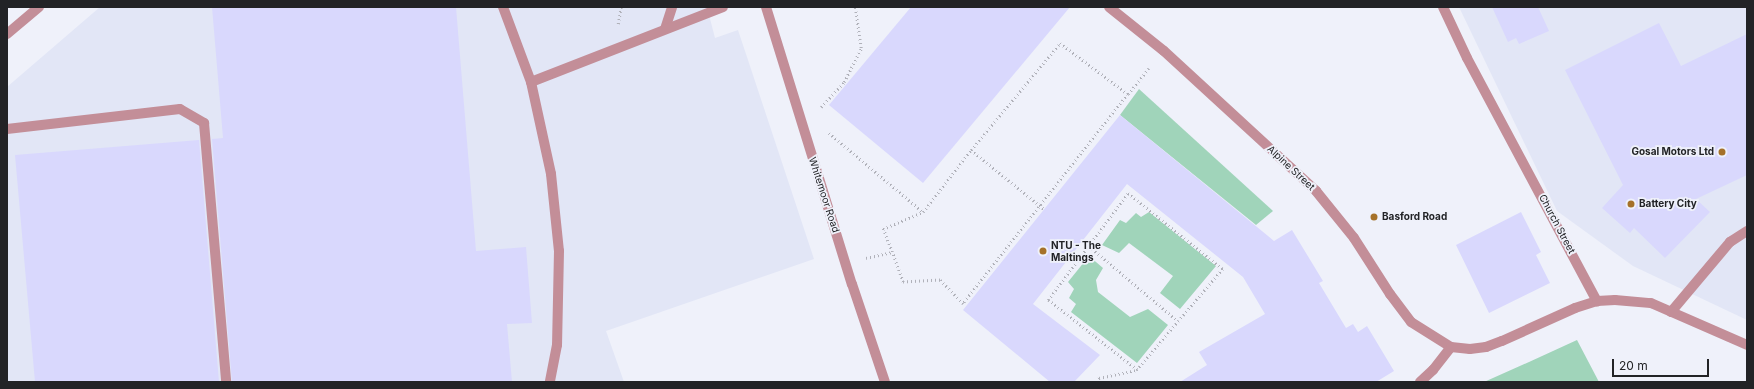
<!DOCTYPE html>
<html>
<head>
<meta charset="utf-8">
<style>
	body { margin:0 }
	#map { position:relative; width:1754px; height:389px; overflow:hidden; background:#eff1fa; font-family:Inter,sans-serif }
	div>[style] { position:absolute }
	.built>* { inset:0; background:#e2e6f6 }
	.green>* { inset:0; background:#a0d4ba }
	.building>* { inset:0; background:#d9d8fd }
	.path>* { height:2.5px; margin-top:-1.25px; transform-origin:0; background:repeating-linear-gradient(90deg,#b0b1b9 0 1px,transparent 0 4px) }
	.service>* { height:10px; margin:-5px; padding:0 5px; transform-origin:5px; border-radius:5px; background:#c38e98 }
	.minor>* { height:10px; margin:-5px; padding:0 5px; transform-origin:5px; border-radius:5px; background:#c38e98 }
	.tertiary>* { height:10px; margin:-5px; padding:0 5px; transform-origin:5px; border-radius:5px; background:#c38e98 }
	.dots>* { width:11px; height:11px; translate:-50% -50%; box-sizing:border-box; border:2px solid #eff1fa; border-radius:50% }
	span { translate:-50% -50%; white-space:nowrap; text-align:center; line-height:1.15; -webkit-text-stroke:3.5px #eff1fa; paint-order:stroke }
	.poi-label { font-size:10px; color:#222326; font-weight:700 }
	.right { translate:-100% -50%; text-align:right }
	.left { translate:0 -50%; text-align:left }
	.street-label { font-size:10px; color:#222326 }
	.frame { position:absolute; inset:0; border:8px solid #222326; pointer-events:none }
	.scale { position:absolute; left:1612px; top:359px; width:97px; height:18px; box-sizing:border-box; border:2px solid #222326; border-top:0; padding-left:5px; font-size:12px; line-height:14px; white-space:nowrap; color:#222326; -webkit-text-stroke:3px #eff1fa; paint-order:stroke }
</style>
</head>
<body>
<div id="map">
	<div class="built">
		<i style="clip-path:polygon(100px 7px,707px 7px,715px 38px,738px 30px,814px 259px,606px 331px,624px 382px,7px 382px,7px 87px)"></i>
		<i style="clip-path:polygon(1459px 7px,1747px 7px,1747px 320px,1633px 266px,1557px 211px)"></i>
	</div>
	<div class="green">
		<i style="clip-path:polygon(1139px 89px,1273px 211px,1256px 225px,1120px 115px)"></i>
		<i style="clip-path:polygon(1149px 212px,1216px 266px,1180px 309px,1160px 293px,1173px 276px,1129px 243px,1119px 253px,1102px 245px,1120px 220px,1126px 223px,1136px 213px,1141px 217px)"></i>
		<i style="clip-path:polygon(1089px 256px,1103px 268px,1096px 280px,1098px 292px,1130px 317px,1148px 309px,1168px 325px,1137px 363px,1071px 312px,1076px 304px,1069px 298px,1074px 289px,1068px 282px)"></i>
		<i style="clip-path:polygon(1577px 340px,1599px 382px,1484px 382px,1529px 362px)"></i>
	</div>
	<div class="building">
		<i style="clip-path:polygon(212px 7px,456px 7px,476px 251px,526px 247px,532px 323px,507px 324px,512px 382px,232px 382px,212px 139px,223px 138px)"></i>
		<i style="clip-path:polygon(911px 7px,1070px 7px,923px 183px,829px 105px)"></i>
		<i style="clip-path:polygon(1492px 7px,1538px 7px,1549px 31px,1519px 44px,1516px 38px,1508px 42px)"></i>
		<i style="clip-path:polygon(1659px 23px,1681px 66px,1747px 34px,1747px 175px,1696px 199px,1710px 212px,1665px 258px,1634px 228px,1630px 233px,1602px 208px,1623px 185px,1565px 70px)"></i>
		<i style="clip-path:polygon(1120px 115px,1274px 241px,1292px 230px,1323px 281px,1319px 283px,1346px 328px,1353px 324px,1358px 332px,1367px 326px,1394px 371px,1376px 382px,1180px 382px,1207px 365px,1199px 352px,1265px 314px,1243px 277px,1127px 184px,1033px 304px,1100px 355px,1074px 382px,1050px 382px,963px 310px)"></i>
		<i style="clip-path:polygon(199px 140px,219px 382px,35px 382px,15px 155px)"></i>
		<i style="clip-path:polygon(1521px 212px,1541px 252px,1536px 255px,1550px 283px,1489px 313px,1456px 245px)"></i>
	</div>
	<div class="path">
		<i style="left:618px;top:24px;width:17px;rotate:-80deg"></i>
		<i style="left:1128px;top:94px;width:33px;rotate:-51deg"></i>
		<i style="left:821px;top:107px;width:34px;rotate:-47deg"></i>
		<i style="left:844px;top:82px;width:38px;rotate:-63deg"></i>
		<i style="left:861px;top:48px;width:41px;rotate:-98.3deg"></i>
		<i style="left:829px;top:133px;width:123px;rotate:40deg"></i>
		<i style="left:923px;top:212px;width:78px;rotate:-52.3deg"></i>
		<i style="left:971px;top:150px;width:139px;rotate:-50.2deg"></i>
		<i style="left:1060px;top:43px;width:85px;rotate:36.9deg"></i>
		<i style="left:1128px;top:94px;width:267px;rotate:128.2deg"></i>
		<i style="left:963px;top:304px;width:33px;rotate:-134deg"></i>
		<i style="left:940px;top:280px;width:37px;rotate:177deg"></i>
		<i style="left:903px;top:282px;width:32px;rotate:-110deg"></i>
		<i style="left:971px;top:150px;width:94px;rotate:38.9deg"></i>
		<i style="left:1128px;top:193px;width:122px;rotate:38.7deg"></i>
		<i style="left:1223px;top:269px;width:133px;rotate:130.4deg"></i>
		<i style="left:1137px;top:370px;width:113px;rotate:-141.8deg"></i>
		<i style="left:1048px;top:300px;width:134px;rotate:-53.2deg"></i>
		<i style="left:1083px;top:241px;width:124px;rotate:40.1deg"></i>
		<i style="left:866px;top:258px;width:27px;rotate:-13deg"></i>
		<i style="left:892px;top:252px;width:25px;rotate:-111deg"></i>
		<i style="left:883px;top:229px;width:43px;rotate:-23deg"></i>
		<i style="left:1096px;top:382px;width:5px;rotate:-53deg"></i>
		<i style="left:1099px;top:378px;width:39px;rotate:-12deg"></i>
	</div>
	<div class="service">
		<i style="left:503px;top:7px;width:80px;rotate:69.5deg"></i>
		<i style="left:531px;top:82px;width:94px;rotate:77.7deg"></i>
		<i style="left:551px;top:174px;width:77px;rotate:84.1deg"></i>
		<i style="left:559px;top:251px;width:94px;rotate:91.2deg"></i>
		<i style="left:557px;top:345px;width:38px;rotate:101deg"></i>
		<i style="left:665px;top:29px;width:23px;rotate:-72deg"></i>
		<i style="left:531px;top:82px;width:206px;rotate:-21.3deg"></i>
		<i style="left:7px;top:129px;width:174px;rotate:-6.6deg"></i>
		<i style="left:180px;top:109px;width:28px;rotate:30deg"></i>
		<i style="left:204px;top:123px;width:260px;rotate:85.1deg"></i>
		<i style="left:1671px;top:312px;width:92px;rotate:-49.9deg"></i>
		<i style="left:1730px;top:242px;width:20px;rotate:-33deg"></i>
	</div>
	<div class="minor">
		<i style="left:766px;top:7px;width:290px;rotate:72.8deg"></i>
		<i style="left:852px;top:284px;width:103px;rotate:71.4deg"></i>
		<i style="left:1443px;top:7px;width:56px;rotate:64.8deg"></i>
		<i style="left:1467px;top:58px;width:276px;rotate:61.9deg"></i>
		<i style="left:1420px;top:382px;width:18px;rotate:-43deg"></i>
		<i style="left:1433px;top:370px;width:29px;rotate:-52deg"></i>
	</div>
	<div class="tertiary">
		<i style="left:1109px;top:7px;width:70px;rotate:38.7deg"></i>
		<i style="left:1164px;top:51px;width:207px;rotate:42.6deg"></i>
		<i style="left:1316px;top:191px;width:60px;rotate:51deg"></i>
		<i style="left:1354px;top:238px;width:67px;rotate:57.3deg"></i>
		<i style="left:1390px;top:294px;width:35px;rotate:53deg"></i>
		<i style="left:1411px;top:322px;width:47px;rotate:32deg"></i>
		<i style="left:1451px;top:347px;width:19px;rotate:6deg"></i>
		<i style="left:1470px;top:349px;width:16px;rotate:-7deg"></i>
		<i style="left:1486px;top:347px;width:17px;rotate:-21deg"></i>
		<i style="left:1502px;top:341px;width:80px;rotate:-24.3deg"></i>
		<i style="left:1575px;top:308px;width:23px;rotate:-18deg"></i>
		<i style="left:1597px;top:301px;width:18px;rotate:-3deg"></i>
		<i style="left:1615px;top:300px;width:36px;rotate:5deg"></i>
		<i style="left:1651px;top:303px;width:105px;rotate:23.6deg"></i>
		<i style="left:7px;top:34px;width:42px;rotate:-40.2deg"></i>
	</div>
	<div class="dots">
		<i style="left:1722px;top:152px;background:#a57129"></i>
		<i style="left:1631px;top:204px;background:#a57129"></i>
		<i style="left:1374px;top:217px;background:#a57129"></i>
		<i style="left:1043px;top:251px;background:#a57129"></i>
	</div>
	<div class="poi-label">
		<span class="right" style="left:1714px;top:152px">Gosal Motors Ltd</span>
		<span class="left" style="left:1639px;top:204px">Battery City</span>
		<span class="left" style="left:1382px;top:217px">Basford Road</span>
		<span class="left" style="left:1051px;top:251px">NTU - The<br>Maltings</span>
	</div>
	<div class="street-label">
		<span style="left:1291px;top:168px;rotate:43deg">Alpine Street</span>
		<span style="left:824px;top:195px;rotate:72deg">Whitemoor Road</span>
		<span style="left:1557px;top:224px;rotate:62deg">Church Street</span>
	</div>
	<div class="frame"></div>
	<div class="scale">20 m</div>
</div>
</body>
</html>
